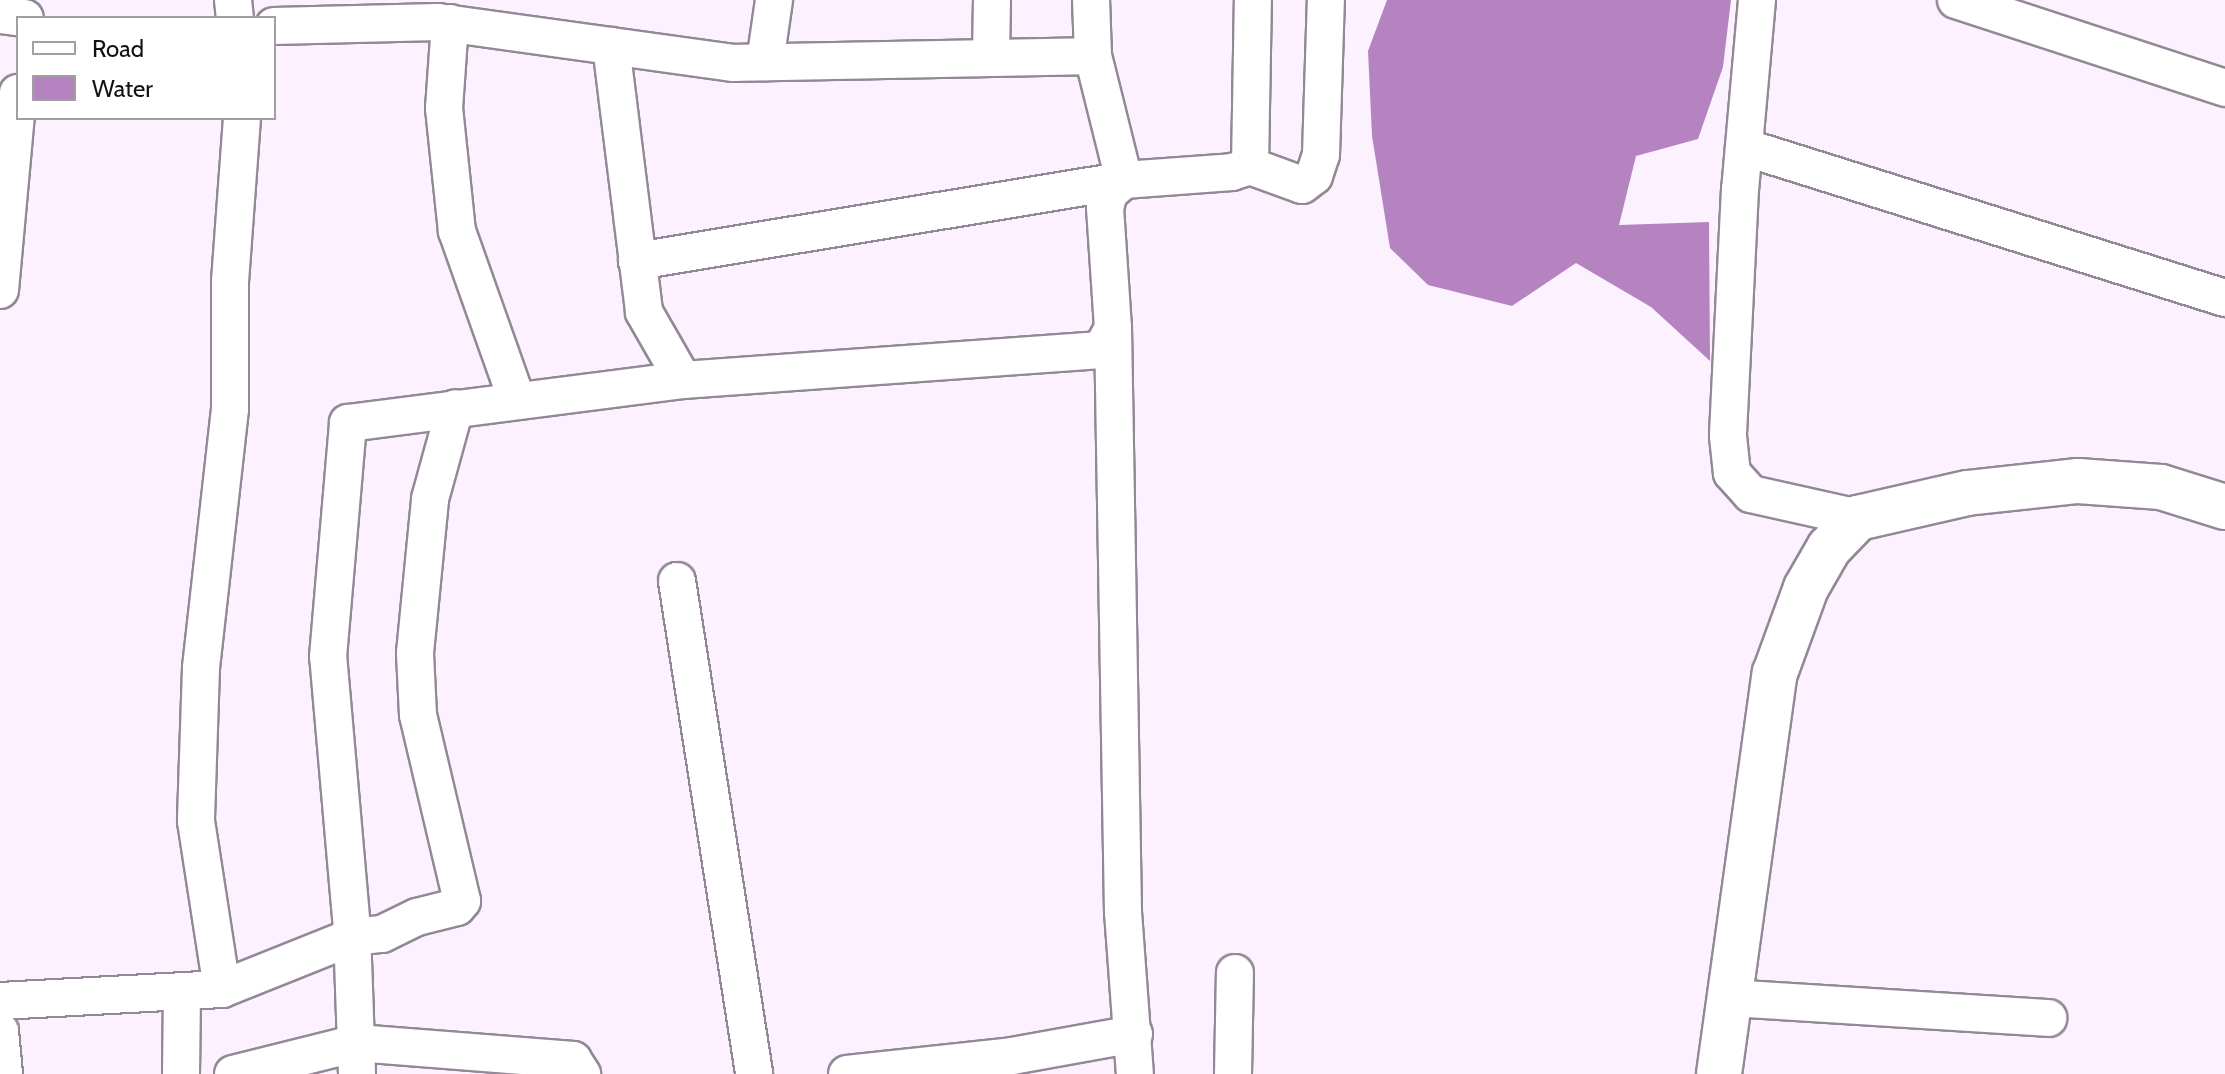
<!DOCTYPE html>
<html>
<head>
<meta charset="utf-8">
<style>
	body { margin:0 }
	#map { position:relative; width:2225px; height:1074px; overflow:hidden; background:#fcf2ff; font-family:Cabin,sans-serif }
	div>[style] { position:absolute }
	.water>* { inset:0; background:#b683c1 }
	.roads { filter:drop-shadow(2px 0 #948896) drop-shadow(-2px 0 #948896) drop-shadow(0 2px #948896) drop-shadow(0 -2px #948896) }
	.street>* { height:36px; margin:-18px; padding:0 18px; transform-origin:18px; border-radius:18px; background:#fff }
	.secondary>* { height:44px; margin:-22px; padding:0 22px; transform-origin:22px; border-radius:22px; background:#fff }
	span { translate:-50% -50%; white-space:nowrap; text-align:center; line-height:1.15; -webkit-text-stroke:6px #fff; paint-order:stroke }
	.legend { position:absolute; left:16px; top:16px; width:260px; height:104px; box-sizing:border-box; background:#fff; border:2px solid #a19fa1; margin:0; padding:10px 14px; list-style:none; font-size:24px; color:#141015 }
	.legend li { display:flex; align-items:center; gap:16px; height:40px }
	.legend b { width:40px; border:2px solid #a19fa1 }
</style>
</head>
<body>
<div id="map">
	<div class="water">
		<i style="clip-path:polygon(1387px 0,1731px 0,1723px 67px,1698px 139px,1636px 156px,1619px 225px,1709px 222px,1710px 361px,1651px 307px,1576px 263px,1512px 306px,1428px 285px,1390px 248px,1372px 136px,1368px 51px)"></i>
	</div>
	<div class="roads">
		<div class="street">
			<i style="left:233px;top:0;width:18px;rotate:84deg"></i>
			<i style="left:1757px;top:0;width:190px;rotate:95.1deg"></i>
			<i style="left:1740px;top:189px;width:247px;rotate:92.8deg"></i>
			<i style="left:1728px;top:436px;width:37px;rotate:84deg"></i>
			<i style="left:1732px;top:473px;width:28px;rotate:48deg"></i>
			<i style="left:1751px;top:494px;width:110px;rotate:12.6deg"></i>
			<i style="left:1956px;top:0;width:283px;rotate:18.1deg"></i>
			<i style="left:0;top:15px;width:25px;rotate:7deg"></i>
			<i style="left:450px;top:23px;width:85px;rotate:94deg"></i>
			<i style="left:444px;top:108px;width:124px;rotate:84deg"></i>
			<i style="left:457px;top:231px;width:179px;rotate:70.5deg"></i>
			<i style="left:274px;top:26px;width:164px;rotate:-1.4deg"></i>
			<i style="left:438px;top:22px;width:299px;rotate:7.9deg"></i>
			<i style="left:734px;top:63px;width:359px;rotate:-1.1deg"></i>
			<i style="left:611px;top:46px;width:268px;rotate:82.9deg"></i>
			<i style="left:644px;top:312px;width:78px;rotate:60.2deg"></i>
			<i style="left:991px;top:57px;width:57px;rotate:-89deg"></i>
			<i style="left:765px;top:62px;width:63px;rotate:-81.7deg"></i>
			<i style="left:242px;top:118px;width:164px;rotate:94.2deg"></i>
			<i style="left:230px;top:282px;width:127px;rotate:90deg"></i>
			<i style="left:230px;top:409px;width:261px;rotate:96.4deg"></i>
			<i style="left:201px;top:668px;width:153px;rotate:91.9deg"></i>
			<i style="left:196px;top:821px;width:170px;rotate:81.2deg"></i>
			<i style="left:222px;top:989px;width:140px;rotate:-21.8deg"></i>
			<i style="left:352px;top:937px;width:30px;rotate:-6deg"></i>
			<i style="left:382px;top:934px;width:39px;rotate:-26deg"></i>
			<i style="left:417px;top:917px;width:41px;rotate:-14deg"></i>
			<i style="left:457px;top:907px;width:8px;rotate:-50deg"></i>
			<i style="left:462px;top:901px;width:191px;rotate:-103.3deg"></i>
			<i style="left:418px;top:715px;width:62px;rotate:-92.8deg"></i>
			<i style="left:415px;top:653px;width:155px;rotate:-84.4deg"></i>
			<i style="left:430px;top:499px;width:94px;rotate:-74.6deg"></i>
			<i style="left:1744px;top:147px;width:504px;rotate:17.43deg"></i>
			<i style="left:1250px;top:166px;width:55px;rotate:20.1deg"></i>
			<i style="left:1302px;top:185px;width:15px;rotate:-37deg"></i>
			<i style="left:1314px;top:176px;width:22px;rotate:-72deg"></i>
			<i style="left:1321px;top:155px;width:155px;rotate:-88.2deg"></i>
			<i style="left:637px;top:261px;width:494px;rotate:-9.4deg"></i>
			<i style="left:1124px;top:180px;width:128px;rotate:-104deg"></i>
			<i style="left:1093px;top:56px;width:56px;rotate:-92deg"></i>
			<i style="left:0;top:290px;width:198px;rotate:-84.8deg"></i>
			<i style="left:1113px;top:328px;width:584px;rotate:89.02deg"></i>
			<i style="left:1123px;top:912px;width:162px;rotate:85.8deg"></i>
			<i style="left:677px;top:581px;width:499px;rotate:81.1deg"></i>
			<i style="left:1730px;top:998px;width:319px;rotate:3.6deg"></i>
			<i style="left:0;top:1001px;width:222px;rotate:-3.1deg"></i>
			<i style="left:0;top:1031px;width:43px;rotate:84.7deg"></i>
			<i style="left:181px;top:1074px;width:82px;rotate:-89.3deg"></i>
			<i style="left:233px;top:1074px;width:128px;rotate:-14deg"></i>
			<i style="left:357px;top:1043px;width:217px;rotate:4.5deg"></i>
			<i style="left:573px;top:1060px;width:17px;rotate:57deg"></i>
			<i style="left:357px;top:1074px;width:145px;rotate:-92deg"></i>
			<i style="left:352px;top:929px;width:273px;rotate:-95deg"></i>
			<i style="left:328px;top:657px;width:235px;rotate:-85.1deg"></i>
			<i style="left:348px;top:423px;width:338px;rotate:-7.3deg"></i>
			<i style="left:683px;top:380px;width:419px;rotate:-4.1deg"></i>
			<i style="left:1101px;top:350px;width:25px;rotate:-61deg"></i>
			<i style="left:1113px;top:328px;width:120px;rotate:-93.8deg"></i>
			<i style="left:1105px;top:208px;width:16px;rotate:-75deg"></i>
			<i style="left:1109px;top:193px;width:20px;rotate:-41deg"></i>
			<i style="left:1124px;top:180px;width:108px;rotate:-4.2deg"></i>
			<i style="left:1232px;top:172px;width:19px;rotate:-18deg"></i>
			<i style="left:1250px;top:166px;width:166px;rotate:-89deg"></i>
			<i style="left:847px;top:1074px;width:166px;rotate:-6.2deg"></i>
			<i style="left:1012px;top:1056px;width:124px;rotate:-10.2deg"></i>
			<i style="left:1233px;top:1074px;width:101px;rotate:-88.9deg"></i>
		</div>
		<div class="secondary">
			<i style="left:1719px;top:1074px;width:405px;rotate:-82.1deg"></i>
			<i style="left:1775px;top:673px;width:90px;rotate:-70deg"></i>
			<i style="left:1806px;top:588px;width:46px;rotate:-60.1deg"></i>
			<i style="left:1829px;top:548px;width:42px;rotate:-46deg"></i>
			<i style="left:1858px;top:518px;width:112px;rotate:-12.9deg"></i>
			<i style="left:1967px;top:493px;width:112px;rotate:-6.2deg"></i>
			<i style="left:2078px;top:481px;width:83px;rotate:4.1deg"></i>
			<i style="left:2161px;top:487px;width:67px;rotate:17.4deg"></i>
		</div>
	</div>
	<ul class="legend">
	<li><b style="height:10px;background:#fff"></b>Road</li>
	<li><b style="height:22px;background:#b683c1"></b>Water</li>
	</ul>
</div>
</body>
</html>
